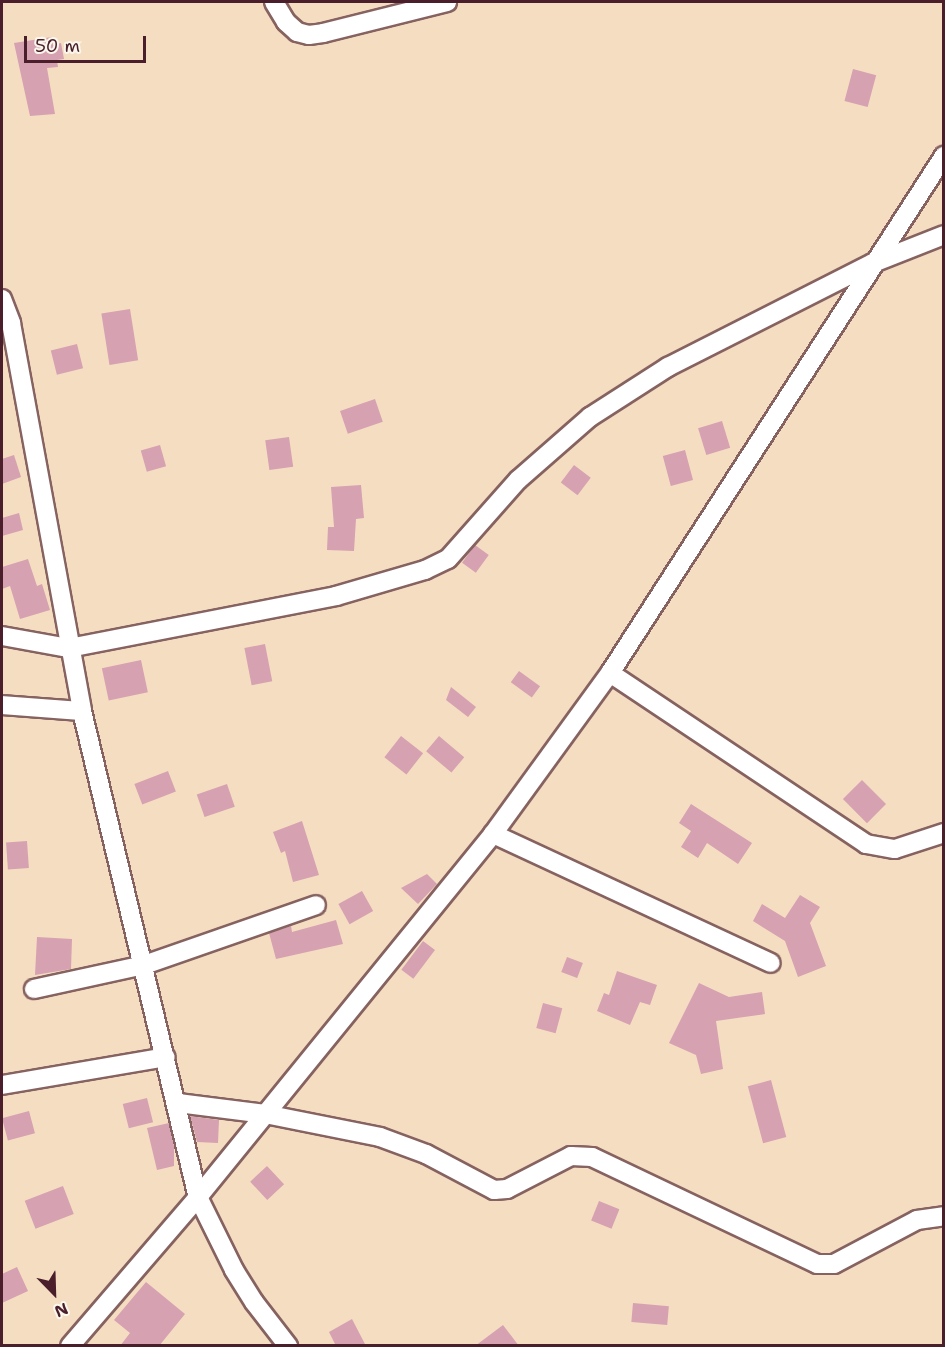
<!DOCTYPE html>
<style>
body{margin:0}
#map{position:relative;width:945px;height:1347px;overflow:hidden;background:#f5ddc2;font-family:"Shantell Sans",sans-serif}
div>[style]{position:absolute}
.building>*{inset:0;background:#d6a1b1;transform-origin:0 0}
.roads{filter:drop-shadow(2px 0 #866260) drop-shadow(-2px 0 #866260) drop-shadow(0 2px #866260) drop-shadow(0 -2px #866260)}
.minor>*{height:18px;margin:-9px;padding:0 9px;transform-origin:9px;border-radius:9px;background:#fff}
span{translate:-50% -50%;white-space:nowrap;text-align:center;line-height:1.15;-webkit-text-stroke:5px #fbf7ec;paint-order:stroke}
.frame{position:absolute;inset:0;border:3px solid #4a1f2b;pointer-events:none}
.north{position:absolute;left:24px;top:1263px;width:60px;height:60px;-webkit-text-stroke:4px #fbf7ec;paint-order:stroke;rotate:157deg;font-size:16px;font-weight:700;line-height:24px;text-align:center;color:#4a1f2b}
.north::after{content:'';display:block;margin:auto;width:21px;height:27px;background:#4a1f2b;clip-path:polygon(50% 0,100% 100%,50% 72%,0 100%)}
.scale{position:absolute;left:24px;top:36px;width:122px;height:27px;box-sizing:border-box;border:3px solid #4a1f2b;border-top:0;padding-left:8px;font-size:18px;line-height:21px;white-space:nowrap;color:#4a1f2b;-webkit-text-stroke:4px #fbf7ec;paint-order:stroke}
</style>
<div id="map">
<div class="building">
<i style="clip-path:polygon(52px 37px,53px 45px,61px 43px,64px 59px,57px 60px,58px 67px,47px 68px,55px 114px,30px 116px,14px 43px)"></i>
<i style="left:853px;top:69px;width:24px;height:33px;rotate:15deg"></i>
<i style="left:130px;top:309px;width:52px;height:29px;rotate:81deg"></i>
<i style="left:77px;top:344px;width:25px;height:27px;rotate:76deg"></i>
<i style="left:375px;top:399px;width:24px;height:37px;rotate:71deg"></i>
<i style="left:722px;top:421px;width:28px;height:25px;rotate:73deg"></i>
<i style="left:289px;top:437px;width:30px;height:24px;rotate:82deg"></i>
<i style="left:160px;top:445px;width:22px;height:20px;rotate:74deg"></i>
<i style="left:685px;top:450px;width:31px;height:23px;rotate:75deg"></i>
<i style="clip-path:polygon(14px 455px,21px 477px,2px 484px,2px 459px)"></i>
<i style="left:574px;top:465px;width:21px;height:22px;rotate:37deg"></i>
<i style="clip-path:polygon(361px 485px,364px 518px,356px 519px,354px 551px,327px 550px,328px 527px,334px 527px,331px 487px)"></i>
<i style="clip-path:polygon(19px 513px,23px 530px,2px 536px,2px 518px)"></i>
<i style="left:475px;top:545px;width:17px;height:22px;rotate:36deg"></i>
<i style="clip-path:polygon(28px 559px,37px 586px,42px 584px,50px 610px,20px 619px,10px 586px,2px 589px,2px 567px)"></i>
<i style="left:265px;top:644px;width:38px;height:21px;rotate:79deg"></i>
<i style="left:141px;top:660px;width:33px;height:40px;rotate:78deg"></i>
<i style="left:519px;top:671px;width:26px;height:14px;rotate:36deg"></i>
<i style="clip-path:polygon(451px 687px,476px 707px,468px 717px,446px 700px)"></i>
<i style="left:401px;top:736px;width:28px;height:27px;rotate:38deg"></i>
<i style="left:439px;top:736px;width:33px;height:20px;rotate:40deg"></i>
<i style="left:168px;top:771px;width:22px;height:36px;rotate:69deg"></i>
<i style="left:862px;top:780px;width:34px;height:27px;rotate:45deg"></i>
<i style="left:227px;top:784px;width:24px;height:32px;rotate:71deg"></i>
<i style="clip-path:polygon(691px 804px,752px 843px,738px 864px,707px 843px,698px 858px,681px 847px,691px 831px,679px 823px)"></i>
<i style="clip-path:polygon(302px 821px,319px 875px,293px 882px,285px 851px,281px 853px,273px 832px)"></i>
<i style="left:27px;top:841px;width:27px;height:21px;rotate:86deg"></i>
<i style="clip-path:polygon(427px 874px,437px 884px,418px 904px,401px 888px)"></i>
<i style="left:362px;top:891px;width:23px;height:27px;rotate:61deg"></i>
<i style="clip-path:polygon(800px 895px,820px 907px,810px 923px,826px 966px,798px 977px,785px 941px,753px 921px,762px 904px,785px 918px)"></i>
<i style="clip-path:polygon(336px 920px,343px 944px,276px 959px,269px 933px,291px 926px,292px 932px)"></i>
<i style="clip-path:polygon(37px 937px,72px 939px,71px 969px,35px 975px)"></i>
<i style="left:423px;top:941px;width:15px;height:36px;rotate:37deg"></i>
<i style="left:567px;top:957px;width:17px;height:16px;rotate:21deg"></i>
<i style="clip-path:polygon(617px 971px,657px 985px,650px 1005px,640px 1002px,630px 1025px,597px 1011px,604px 993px,609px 995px)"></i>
<i style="clip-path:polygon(699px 983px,729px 997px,762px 992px,765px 1014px,716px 1021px,723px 1069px,701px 1074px,696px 1055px,669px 1043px)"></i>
<i style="left:543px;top:1003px;width:20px;height:26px;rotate:15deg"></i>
<i style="left:771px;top:1080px;width:59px;height:24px;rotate:75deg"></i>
<i style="left:147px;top:1098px;width:25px;height:25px;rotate:76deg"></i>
<i style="left:29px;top:1111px;width:23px;height:28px;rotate:75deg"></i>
<i style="clip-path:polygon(190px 1116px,219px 1120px,218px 1143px,197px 1142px)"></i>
<i style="clip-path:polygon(169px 1123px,174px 1146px,174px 1166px,157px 1170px,147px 1128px)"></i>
<i style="left:267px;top:1166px;width:25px;height:23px;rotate:47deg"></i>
<i style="left:63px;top:1186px;width:30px;height:41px;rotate:69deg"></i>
<i style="left:599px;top:1201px;width:22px;height:21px;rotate:22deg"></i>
<i style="clip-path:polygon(17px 1267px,28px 1291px,2px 1303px,2px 1274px)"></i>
<i style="clip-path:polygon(146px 1282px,185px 1314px,159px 1346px,120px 1346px,130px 1333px,114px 1320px)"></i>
<i style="left:633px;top:1303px;width:36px;height:19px;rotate:5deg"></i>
<i style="clip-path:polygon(352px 1319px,366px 1346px,336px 1346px,329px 1332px)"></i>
<i style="clip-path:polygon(503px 1325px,519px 1346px,475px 1346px)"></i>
</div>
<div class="roads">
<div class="minor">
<i style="left:274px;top:2px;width:23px;rotate:59deg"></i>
<i style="left:286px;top:22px;width:15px;rotate:42deg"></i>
<i style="left:297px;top:32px;width:12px;rotate:14deg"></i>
<i style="left:309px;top:35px;width:14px;rotate:-8deg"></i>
<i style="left:323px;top:33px;width:128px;rotate:-14deg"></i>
<i style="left:2px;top:299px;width:26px;rotate:69deg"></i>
<i style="left:11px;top:323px;width:394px;rotate:79.6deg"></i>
<i style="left:82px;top:711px;width:500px;rotate:76.6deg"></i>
<i style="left:198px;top:1197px;width:81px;rotate:63.7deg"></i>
<i style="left:234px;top:1270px;width:38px;rotate:58deg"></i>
<i style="left:254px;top:1302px;width:56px;rotate:52.3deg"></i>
<i style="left:2px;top:636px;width:68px;rotate:10.2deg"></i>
<i style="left:69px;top:648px;width:272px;rotate:-11deg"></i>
<i style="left:336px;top:596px;width:93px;rotate:-16.3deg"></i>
<i style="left:425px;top:570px;width:25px;rotate:-26deg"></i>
<i style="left:448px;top:559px;width:106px;rotate:-48.5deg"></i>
<i style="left:518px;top:480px;width:96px;rotate:-41.2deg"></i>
<i style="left:590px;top:417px;width:93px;rotate:-32.7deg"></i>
<i style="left:668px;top:367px;width:230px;rotate:-26.9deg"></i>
<i style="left:873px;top:263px;width:76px;rotate:-21.5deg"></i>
<i style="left:610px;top:673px;width:308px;rotate:33.7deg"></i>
<i style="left:866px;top:844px;width:29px;rotate:10deg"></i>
<i style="left:895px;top:849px;width:52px;rotate:-18.1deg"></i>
<i style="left:2px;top:705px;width:80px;rotate:4.3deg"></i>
<i style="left:493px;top:834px;width:306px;rotate:24.9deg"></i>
<i style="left:34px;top:989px;width:113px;rotate:-12.3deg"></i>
<i style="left:144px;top:965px;width:182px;rotate:-19.2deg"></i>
<i style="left:2px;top:1085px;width:166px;rotate:-9.7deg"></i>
<i style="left:178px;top:1103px;width:88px;rotate:7.2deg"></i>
<i style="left:265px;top:1114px;width:117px;rotate:11.3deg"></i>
<i style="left:380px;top:1137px;width:49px;rotate:20.3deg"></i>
<i style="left:426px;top:1154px;width:77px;rotate:27.9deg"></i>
<i style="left:494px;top:1190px;width:13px;rotate:-4deg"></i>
<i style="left:507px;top:1189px;width:72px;rotate:-27.3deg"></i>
<i style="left:571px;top:1156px;width:21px;rotate:3deg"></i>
<i style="left:592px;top:1157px;width:249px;rotate:25.4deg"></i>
<i style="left:817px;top:1264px;width:17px"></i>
<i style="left:834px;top:1264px;width:94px;rotate:-27.9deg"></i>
<i style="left:917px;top:1220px;width:27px;rotate:-8deg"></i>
<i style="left:70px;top:1346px;width:196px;rotate:-49.3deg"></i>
<i style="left:198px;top:1197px;width:468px;rotate:-50.9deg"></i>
<i style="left:493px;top:834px;width:199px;rotate:-54deg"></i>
<i style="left:610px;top:673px;width:616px;rotate:-57.14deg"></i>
</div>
</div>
<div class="frame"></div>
<div class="north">N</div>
<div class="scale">50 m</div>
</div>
